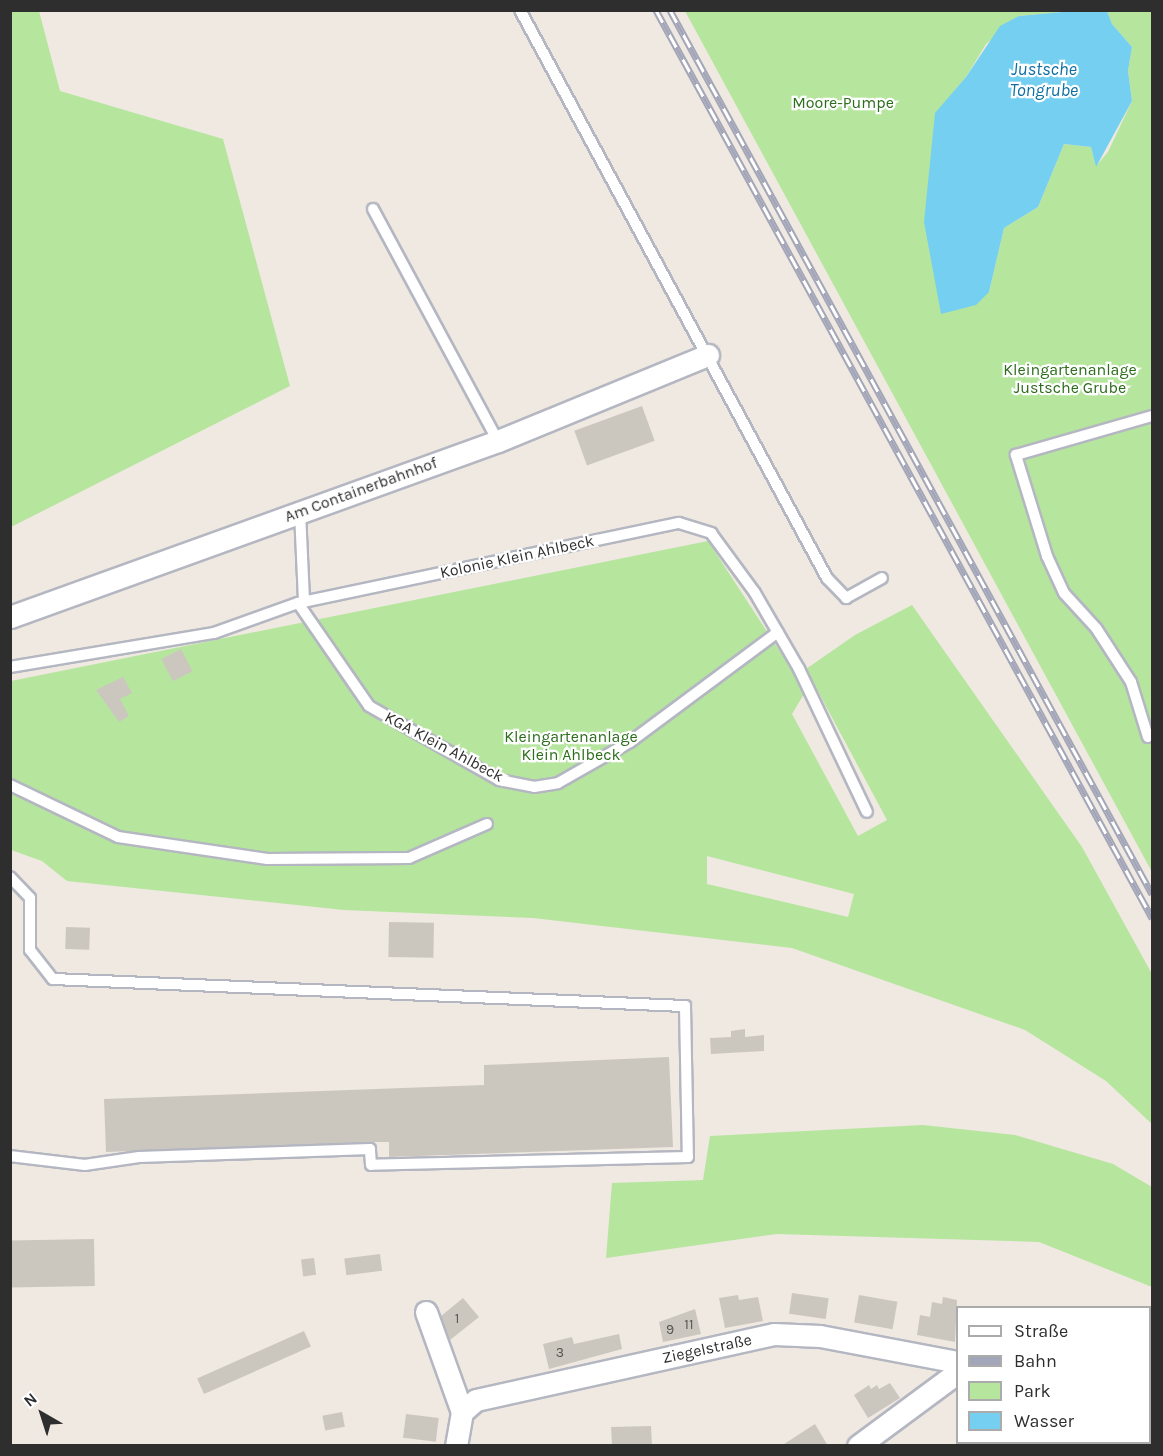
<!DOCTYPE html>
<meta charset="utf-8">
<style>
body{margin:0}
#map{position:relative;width:1163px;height:1456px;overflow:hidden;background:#efe9e1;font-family:Karla,sans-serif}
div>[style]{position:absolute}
.green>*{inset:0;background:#b6e59e}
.water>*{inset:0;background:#75cff0}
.building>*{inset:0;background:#cbc7bf;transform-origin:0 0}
.roads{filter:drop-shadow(2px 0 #b4b7c1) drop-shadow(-2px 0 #b4b7c1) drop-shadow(0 2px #b4b7c1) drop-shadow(0 -2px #b4b7c1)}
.lane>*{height:10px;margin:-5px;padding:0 5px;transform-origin:5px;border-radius:5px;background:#fff}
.street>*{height:21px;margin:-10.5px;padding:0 10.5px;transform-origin:10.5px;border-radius:10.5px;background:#fff}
.rail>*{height:7px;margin-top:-3.5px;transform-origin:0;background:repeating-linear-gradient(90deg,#fff 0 14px,#a3a6b8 0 28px);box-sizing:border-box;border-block:2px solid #a3a6b8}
span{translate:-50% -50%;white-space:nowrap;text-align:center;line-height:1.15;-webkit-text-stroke:4.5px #fff;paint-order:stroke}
.number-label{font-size:14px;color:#555452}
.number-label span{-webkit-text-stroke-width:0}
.park-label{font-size:16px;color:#2c6e1b}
.street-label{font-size:16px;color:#2e2e2e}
.water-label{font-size:18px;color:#0d6fa3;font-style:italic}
.frame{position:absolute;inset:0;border:12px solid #2e2e2e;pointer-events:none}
.legend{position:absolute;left:956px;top:1306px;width:195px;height:138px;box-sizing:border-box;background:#fff;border:2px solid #ababab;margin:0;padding:8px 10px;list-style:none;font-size:18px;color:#2e2e2e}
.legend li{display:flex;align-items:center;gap:12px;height:30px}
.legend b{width:30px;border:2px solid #ababab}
.north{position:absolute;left:12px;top:1384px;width:60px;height:60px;-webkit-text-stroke:4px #fff;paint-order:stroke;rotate:321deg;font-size:16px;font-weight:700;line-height:24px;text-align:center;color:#2e2e2e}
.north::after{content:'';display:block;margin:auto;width:21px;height:27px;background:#2e2e2e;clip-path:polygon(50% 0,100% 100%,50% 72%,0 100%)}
</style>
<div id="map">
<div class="green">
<i style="clip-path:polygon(11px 10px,39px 11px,60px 91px,223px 139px,290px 386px,11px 527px)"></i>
<i style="clip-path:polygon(685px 11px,1072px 11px,1019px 16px,986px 44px,966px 77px,935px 114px,989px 292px,1004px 228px,1038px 207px,1064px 144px,1091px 147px,1096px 166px,1108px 152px,1132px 101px,1128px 71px,1132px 47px,1112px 24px,1107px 11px,1152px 11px,1152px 872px)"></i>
<i style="clip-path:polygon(evenodd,708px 541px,794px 673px,804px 694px,792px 714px,858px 836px,887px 820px,806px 669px,855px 635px,912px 605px,1082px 847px,1152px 974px,1152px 1124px,1106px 1081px,1025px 1030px,792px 948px,533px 918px,344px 910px,67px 881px,42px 861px,11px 850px,11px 681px,708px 541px,707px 856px,854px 894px,848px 917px,707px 884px,707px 856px)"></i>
<i style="clip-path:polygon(923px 1125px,1015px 1135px,1113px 1164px,1152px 1187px,1152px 1287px,1039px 1242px,777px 1234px,606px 1258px,612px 1183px,703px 1180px,710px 1136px)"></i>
</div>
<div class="water">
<i style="clip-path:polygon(1072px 11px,1107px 11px,1112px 24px,1132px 47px,1128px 71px,1132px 101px,1096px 167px,1091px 147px,1064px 144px,1038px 207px,1004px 228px,989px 292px,976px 305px,941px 314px,924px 222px,935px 113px,966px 77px,1000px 26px,1019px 16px)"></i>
</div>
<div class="building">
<i style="left:642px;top:406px;width:37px;height:72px;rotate:70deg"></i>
<i style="left:181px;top:649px;width:25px;height:22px;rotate:63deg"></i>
<i style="clip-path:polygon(123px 677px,132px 693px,120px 699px,129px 716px,119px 722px,96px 690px)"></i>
<i style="left:389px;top:922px;width:45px;height:35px;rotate:1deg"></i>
<i style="left:66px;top:927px;width:24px;height:22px;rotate:2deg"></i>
<i style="clip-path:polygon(745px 1029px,745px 1037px,764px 1035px,764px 1051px,711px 1054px,710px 1038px,731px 1037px,731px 1031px)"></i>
<i style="clip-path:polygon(669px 1057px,673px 1147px,389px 1157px,389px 1142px,370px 1142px,106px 1152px,104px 1099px,484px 1085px,484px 1065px)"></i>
<i style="left:94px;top:1239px;width:47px;height:84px;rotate:89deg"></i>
<i style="left:380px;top:1254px;width:17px;height:36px;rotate:83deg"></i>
<i style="left:314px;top:1258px;width:17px;height:13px;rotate:83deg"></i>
<i style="left:792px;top:1293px;width:37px;height:21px;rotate:8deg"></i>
<i style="clip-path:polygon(738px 1295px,739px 1300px,758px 1297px,763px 1321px,725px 1328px,719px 1298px)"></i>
<i style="left:859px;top:1295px;width:39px;height:28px;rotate:10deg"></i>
<i style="clip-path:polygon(943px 1297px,957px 1300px,955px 1342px,917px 1335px,920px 1315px,930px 1317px,932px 1302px,942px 1304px)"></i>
<i style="clip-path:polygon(463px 1298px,479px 1317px,450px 1340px,441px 1316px)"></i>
<i style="clip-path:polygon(695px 1309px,701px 1334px,663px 1342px,659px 1322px)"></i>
<i style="left:304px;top:1331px;width:17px;height:117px;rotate:66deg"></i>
<i style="clip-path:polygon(619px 1334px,622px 1349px,549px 1369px,543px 1344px,572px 1337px,574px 1344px)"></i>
<i style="clip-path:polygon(890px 1383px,900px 1398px,868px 1418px,854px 1395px,869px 1385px,871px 1389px,877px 1385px,879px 1389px)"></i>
<i style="left:342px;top:1412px;width:15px;height:20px;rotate:79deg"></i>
<i style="left:406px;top:1414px;width:33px;height:24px;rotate:7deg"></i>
<i style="clip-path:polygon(815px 1424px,828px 1446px,781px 1446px)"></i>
<i style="clip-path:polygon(651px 1426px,652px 1446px,612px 1444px,611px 1427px)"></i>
</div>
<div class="roads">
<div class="lane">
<i style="left:520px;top:10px;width:646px;rotate:61.61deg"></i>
<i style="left:827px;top:578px;width:28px;rotate:46deg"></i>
<i style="left:846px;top:598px;width:41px;rotate:-29.1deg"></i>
<i style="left:373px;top:209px;width:264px;rotate:61.7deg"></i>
<i style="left:300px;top:512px;width:89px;rotate:87.4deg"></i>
<i style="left:298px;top:603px;width:125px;rotate:55.4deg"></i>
<i style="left:369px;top:706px;width:150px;rotate:29.6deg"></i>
<i style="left:499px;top:780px;width:36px;rotate:11deg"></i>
<i style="left:534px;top:787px;width:24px;rotate:-9deg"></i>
<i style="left:558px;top:783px;width:83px;rotate:-29.7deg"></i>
<i style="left:630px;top:742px;width:184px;rotate:-36.6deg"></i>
<i style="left:10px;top:667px;width:207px;rotate:-9.5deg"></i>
<i style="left:214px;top:633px;width:89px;rotate:-19.7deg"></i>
<i style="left:298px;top:603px;width:389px;rotate:-11.9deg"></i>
<i style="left:679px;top:523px;width:34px;rotate:17deg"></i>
<i style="left:711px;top:533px;width:74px;rotate:53.7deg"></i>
<i style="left:755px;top:593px;width:88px;rotate:59.9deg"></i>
<i style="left:799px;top:669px;width:158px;rotate:64.6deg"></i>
<i style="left:1148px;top:737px;width:58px;rotate:-107.2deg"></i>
<i style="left:1131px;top:682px;width:64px;rotate:-122.9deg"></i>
<i style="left:1096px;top:628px;width:47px;rotate:-132.4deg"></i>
<i style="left:1064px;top:593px;width:41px;rotate:-114.7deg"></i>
<i style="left:1047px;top:556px;width:106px;rotate:-107.1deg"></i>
<i style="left:1016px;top:455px;width:141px;rotate:-16deg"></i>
<i style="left:10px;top:785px;width:120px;rotate:25.7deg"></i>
<i style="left:118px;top:837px;width:151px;rotate:8.4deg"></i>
<i style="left:267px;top:859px;width:142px;rotate:-0.4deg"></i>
<i style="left:409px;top:858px;width:85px;rotate:-23.6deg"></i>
<i style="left:10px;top:877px;width:29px;rotate:46deg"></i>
<i style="left:30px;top:898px;width:52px;rotate:90deg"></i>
<i style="left:30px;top:950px;width:37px;rotate:52deg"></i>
<i style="left:53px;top:979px;width:633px;rotate:2.45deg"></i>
<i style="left:685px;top:1006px;width:151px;rotate:88.9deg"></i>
<i style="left:688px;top:1157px;width:317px;rotate:178.6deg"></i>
<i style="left:371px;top:1165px;width:16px;rotate:-94deg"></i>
<i style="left:370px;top:1149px;width:231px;rotate:178deg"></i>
<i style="left:139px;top:1157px;width:55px;rotate:171.6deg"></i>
<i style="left:85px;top:1165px;width:76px;rotate:-173.2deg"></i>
</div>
<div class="street">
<i style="left:10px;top:617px;width:519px;rotate:-19.83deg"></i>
<i style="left:498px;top:441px;width:227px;rotate:-22.3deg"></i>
<i style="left:426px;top:1312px;width:106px;rotate:70.2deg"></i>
<i style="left:456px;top:1446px;width:35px;rotate:-80deg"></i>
<i style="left:462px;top:1412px;width:18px;rotate:-41deg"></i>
<i style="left:476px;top:1400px;width:305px;rotate:-12.5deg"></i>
<i style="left:774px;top:1334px;width:46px;rotate:2.5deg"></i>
<i style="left:820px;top:1336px;width:140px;rotate:10.7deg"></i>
<i style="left:858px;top:1446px;width:124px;rotate:-36.5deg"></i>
</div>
</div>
<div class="rail">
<i style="left:656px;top:10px;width:1035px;rotate:61.35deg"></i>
<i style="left:670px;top:10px;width:1007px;rotate:61.4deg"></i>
</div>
<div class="number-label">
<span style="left:457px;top:1319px">1</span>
<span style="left:689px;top:1325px">11</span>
<span style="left:670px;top:1330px">9</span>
<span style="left:560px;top:1353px">3</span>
</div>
<div class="park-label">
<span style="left:843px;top:103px">Moore-Pumpe</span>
<span style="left:1070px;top:379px">Kleingartenanlage<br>Justsche Grube</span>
<span style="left:571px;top:746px">Kleingartenanlage<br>Klein Ahlbeck</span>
</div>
<div class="street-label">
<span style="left:361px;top:490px;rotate:-20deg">Am Containerbahnhof</span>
<span style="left:517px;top:557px;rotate:-12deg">Kolonie Klein Ahlbeck</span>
<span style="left:444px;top:747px;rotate:28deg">KGA Klein Ahlbeck</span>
<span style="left:707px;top:1349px;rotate:-12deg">Ziegelstraße</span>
</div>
<div class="water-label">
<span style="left:1044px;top:80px">Justsche<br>Tongrube</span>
</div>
<div class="frame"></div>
<ul class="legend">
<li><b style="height:8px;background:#fff"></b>Straße</li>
<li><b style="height:8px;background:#a3a6b8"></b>Bahn</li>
<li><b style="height:16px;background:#b6e59e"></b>Park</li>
<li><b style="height:16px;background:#75cff0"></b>Wasser</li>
</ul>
<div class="north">N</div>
</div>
